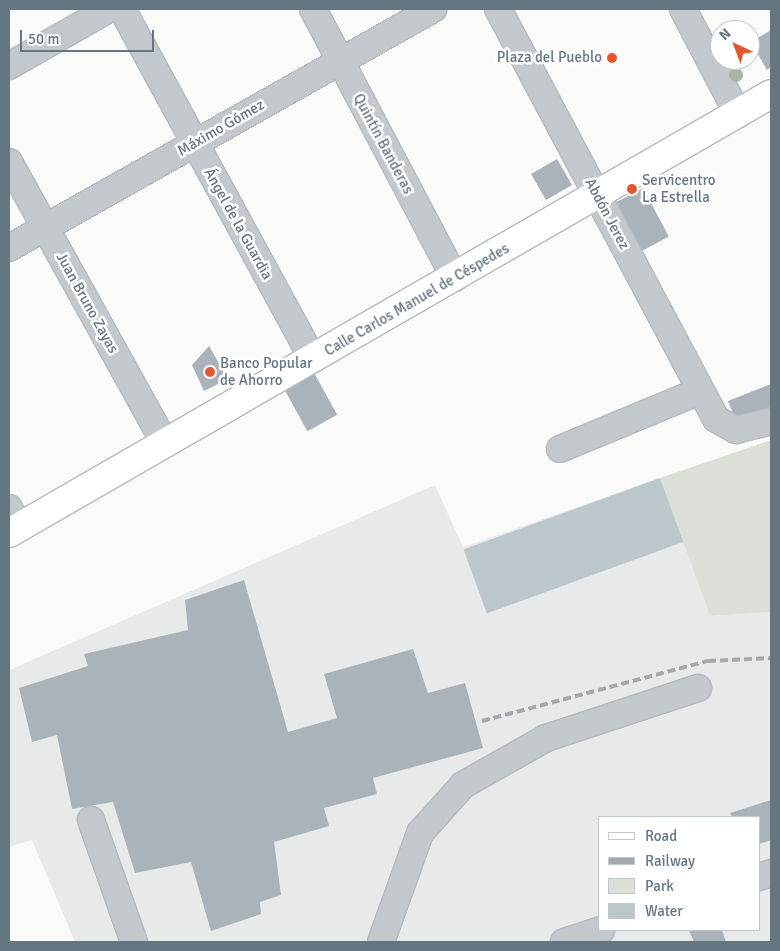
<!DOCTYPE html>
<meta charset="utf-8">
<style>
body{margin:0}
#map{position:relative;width:780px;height:951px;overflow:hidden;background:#fafaf8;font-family:Signika,sans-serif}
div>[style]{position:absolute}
.built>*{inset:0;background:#e8e9e9}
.green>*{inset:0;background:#dadfd7}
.water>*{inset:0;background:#bbc7cb;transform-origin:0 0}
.building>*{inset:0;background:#aab3b9;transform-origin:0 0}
.roads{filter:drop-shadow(1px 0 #b5babe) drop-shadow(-1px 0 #b5babe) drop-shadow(0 1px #b5babe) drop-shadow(0 -1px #b5babe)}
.minor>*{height:26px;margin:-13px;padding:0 13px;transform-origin:13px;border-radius:13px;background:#c3c8cc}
.major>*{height:28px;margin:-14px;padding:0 14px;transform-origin:14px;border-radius:14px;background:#fff}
.rail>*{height:4px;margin-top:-2px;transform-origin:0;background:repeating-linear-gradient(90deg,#a2aab0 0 8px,transparent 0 12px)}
.trees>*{width:14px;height:14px;margin:-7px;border-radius:50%;background:#aab4a7}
.dots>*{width:14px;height:14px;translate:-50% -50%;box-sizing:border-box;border:2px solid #fff;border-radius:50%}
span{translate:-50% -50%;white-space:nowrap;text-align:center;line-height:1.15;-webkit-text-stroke:5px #fff;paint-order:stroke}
.poi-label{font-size:15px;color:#657683}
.right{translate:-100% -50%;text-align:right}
.left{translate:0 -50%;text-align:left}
.street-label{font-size:15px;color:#657683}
.frame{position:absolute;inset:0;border:10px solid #657683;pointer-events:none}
.legend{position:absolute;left:598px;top:816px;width:162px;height:115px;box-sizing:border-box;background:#fff;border:1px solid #c1c8cd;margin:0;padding:6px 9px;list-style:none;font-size:15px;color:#657683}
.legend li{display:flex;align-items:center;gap:10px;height:25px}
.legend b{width:25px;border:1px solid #c1c8cd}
.north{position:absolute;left:710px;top:20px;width:50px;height:50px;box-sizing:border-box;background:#fff;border:1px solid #c1c8cd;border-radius:50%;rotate:317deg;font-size:14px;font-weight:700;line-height:20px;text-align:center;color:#657683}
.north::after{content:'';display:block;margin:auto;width:18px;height:22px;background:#e4572e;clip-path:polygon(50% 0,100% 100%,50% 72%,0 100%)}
.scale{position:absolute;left:20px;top:30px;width:134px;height:22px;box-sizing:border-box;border:2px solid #657683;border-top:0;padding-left:6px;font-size:15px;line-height:18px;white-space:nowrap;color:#657683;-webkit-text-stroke:4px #fff;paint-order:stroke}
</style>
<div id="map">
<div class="built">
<i style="clip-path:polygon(evenodd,660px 478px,710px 616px,771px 612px,771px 942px,75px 942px,32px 840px,9px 847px,9px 670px,435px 485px,463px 547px,660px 478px,599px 817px,759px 817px,759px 930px,599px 930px,599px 817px)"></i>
</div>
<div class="green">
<i style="clip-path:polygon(771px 440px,771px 612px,710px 616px,660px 478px)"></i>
</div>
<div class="water">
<i style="left:660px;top:478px;width:68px;height:209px;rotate:70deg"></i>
</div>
<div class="building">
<i style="clip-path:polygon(771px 30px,771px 67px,767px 70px,751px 42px)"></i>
<i style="left:557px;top:159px;width:30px;height:30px;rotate:60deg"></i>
<i style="left:643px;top:188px;width:55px;height:30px;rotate:62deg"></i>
<i style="clip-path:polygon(209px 346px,228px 379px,204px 391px,192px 365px)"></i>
<i style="left:313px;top:371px;width:50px;height:34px;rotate:61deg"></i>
<i style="clip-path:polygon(771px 384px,771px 407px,736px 421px,728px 401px)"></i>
<i style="clip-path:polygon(244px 580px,288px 732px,337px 718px,324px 674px,413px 649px,428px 693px,465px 683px,483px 748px,373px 778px,377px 794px,324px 808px,329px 826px,274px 842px,281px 895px,260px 902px,261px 914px,211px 931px,191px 862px,135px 873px,113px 802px,72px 809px,57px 735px,32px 742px,19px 688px,88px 666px,84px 654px,188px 630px,185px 600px)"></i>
<i style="clip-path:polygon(771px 800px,771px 840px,759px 844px,759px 817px,732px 817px,730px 813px)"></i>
<i style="clip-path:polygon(689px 930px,722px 930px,726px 942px,694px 942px)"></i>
</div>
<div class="roads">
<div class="minor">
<i style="left:122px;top:9px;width:399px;rotate:61.4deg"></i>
<i style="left:313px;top:9px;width:304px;rotate:62.2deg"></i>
<i style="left:498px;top:9px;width:464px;rotate:62deg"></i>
<i style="left:716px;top:419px;width:23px;rotate:29deg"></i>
<i style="left:736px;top:430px;width:36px;rotate:-14deg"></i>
<i style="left:683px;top:9px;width:119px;rotate:62.4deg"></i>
<i style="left:9px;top:66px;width:115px;rotate:-29.7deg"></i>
<i style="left:9px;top:162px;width:321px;rotate:61deg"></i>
<i style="left:9px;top:248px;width:487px;rotate:-29.4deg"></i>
<i style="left:560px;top:449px;width:152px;rotate:-22.5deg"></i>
<i style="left:9px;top:508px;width:21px;rotate:62deg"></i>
<i style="left:91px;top:820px;width:129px;rotate:70.6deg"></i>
<i style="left:759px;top:877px;width:13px;rotate:-18deg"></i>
<i style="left:381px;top:942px;width:116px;rotate:-70.3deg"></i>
<i style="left:420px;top:833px;width:64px;rotate:-48.1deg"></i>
<i style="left:463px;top:785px;width:95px;rotate:-29.5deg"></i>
<i style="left:546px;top:738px;width:160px;rotate:-18.2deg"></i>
<i style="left:564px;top:942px;width:39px;rotate:-18deg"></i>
</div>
<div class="major">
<i style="left:9px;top:533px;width:879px;rotate:-29.95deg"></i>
</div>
</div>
<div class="rail">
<i style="left:482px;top:721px;width:234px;rotate:-14.9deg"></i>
<i style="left:708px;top:661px;width:63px;rotate:-2.7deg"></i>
</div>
<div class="trees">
<i style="left:736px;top:75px"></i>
</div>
<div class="dots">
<i style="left:612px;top:58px;background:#e4572e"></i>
<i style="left:632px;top:189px;background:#e4572e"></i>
<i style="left:210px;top:372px;background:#e4572e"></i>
</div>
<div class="poi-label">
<span class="right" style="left:602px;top:58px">Plaza del Pueblo</span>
<span class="left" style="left:642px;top:189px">Servicentro<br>La Estrella</span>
<span class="left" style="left:220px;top:372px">Banco Popular<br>de Ahorro</span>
</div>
<div class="street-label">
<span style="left:221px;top:128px;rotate:-30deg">Máximo Gómez</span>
<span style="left:383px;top:144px;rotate:62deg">Quintín Banderas</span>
<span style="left:607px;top:214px;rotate:62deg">Abdón Jerez</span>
<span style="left:238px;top:224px;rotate:61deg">Ángel de la Guardia</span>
<span style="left:417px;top:300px;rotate:-30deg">Calle Carlos Manuel de Céspedes</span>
<span style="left:87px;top:303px;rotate:61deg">Juan Bruno Zayas</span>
</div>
<div class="frame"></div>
<ul class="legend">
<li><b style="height:6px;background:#fff"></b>Road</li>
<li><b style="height:6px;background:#a2aab0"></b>Railway</li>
<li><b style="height:14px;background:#dadfd7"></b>Park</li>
<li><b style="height:14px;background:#bbc7cb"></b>Water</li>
</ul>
<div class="north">N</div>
<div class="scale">50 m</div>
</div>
